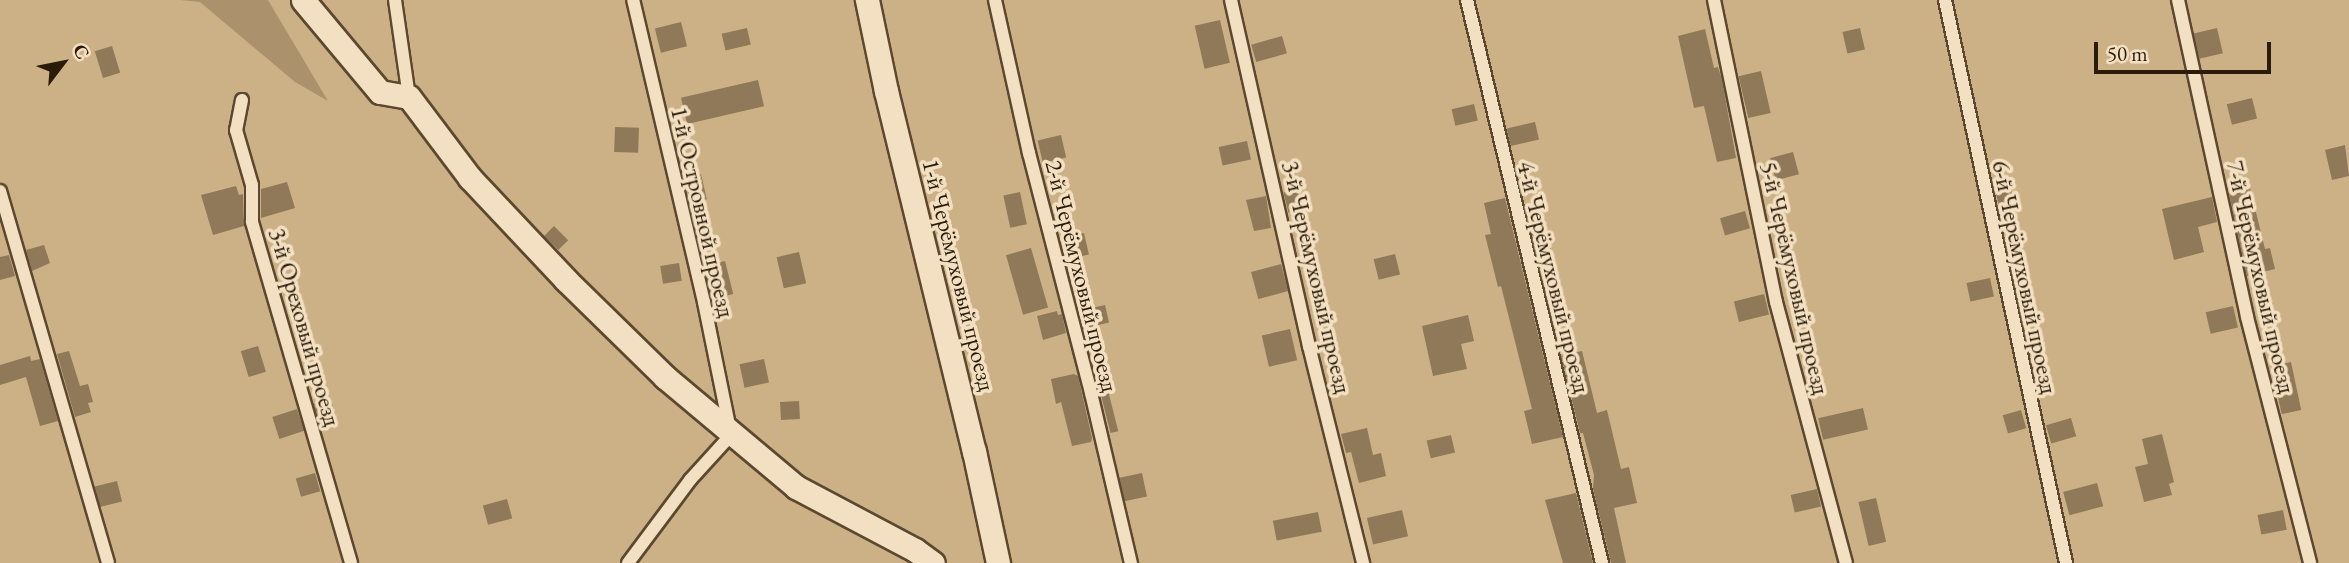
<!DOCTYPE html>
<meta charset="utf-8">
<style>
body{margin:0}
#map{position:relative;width:2349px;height:563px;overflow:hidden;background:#edd0a1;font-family:"EB Garamond",serif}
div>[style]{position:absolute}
.green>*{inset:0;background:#ccb187;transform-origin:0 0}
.water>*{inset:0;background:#ab926d}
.building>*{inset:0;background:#907958;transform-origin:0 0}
.roads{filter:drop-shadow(2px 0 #5c482f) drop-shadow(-2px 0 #5c482f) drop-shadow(0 2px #5c482f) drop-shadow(0 -2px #5c482f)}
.lane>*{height:12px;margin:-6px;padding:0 6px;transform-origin:6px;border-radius:6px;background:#f3e0c2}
.street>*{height:23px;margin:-11.5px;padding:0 11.5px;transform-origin:11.5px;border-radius:11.5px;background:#f3e0c2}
span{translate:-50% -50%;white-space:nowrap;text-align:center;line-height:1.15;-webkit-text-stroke:7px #f3e0c2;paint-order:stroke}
.street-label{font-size:24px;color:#2b1b09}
.north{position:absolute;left:28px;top:28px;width:70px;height:70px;-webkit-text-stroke:5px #f3e0c2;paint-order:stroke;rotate:58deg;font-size:19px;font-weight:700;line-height:28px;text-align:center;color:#2b1b09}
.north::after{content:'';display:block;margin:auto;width:24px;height:32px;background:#2b1b09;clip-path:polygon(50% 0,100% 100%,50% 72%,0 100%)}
.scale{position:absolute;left:2094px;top:42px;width:177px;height:32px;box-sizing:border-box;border:4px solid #2b1b09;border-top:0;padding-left:9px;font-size:21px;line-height:24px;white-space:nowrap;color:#2b1b09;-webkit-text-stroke:5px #f3e0c2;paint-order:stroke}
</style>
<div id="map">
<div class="green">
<i style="left:0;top:0;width:2349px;height:563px"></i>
</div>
<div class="water">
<i style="clip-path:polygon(180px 0,268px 0,328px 101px,295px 82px,200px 2px)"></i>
</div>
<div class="building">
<i style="left:1220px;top:20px;width:44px;height:26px;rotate:77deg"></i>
<i style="left:681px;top:22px;width:25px;height:27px;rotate:76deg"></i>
<i style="left:747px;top:28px;width:17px;height:26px;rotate:77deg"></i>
<i style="left:1860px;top:28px;width:22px;height:18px;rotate:77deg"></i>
<i style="left:2217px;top:28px;width:26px;height:24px;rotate:77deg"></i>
<i style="clip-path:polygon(1705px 29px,1714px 68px,1718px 67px,1722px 80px,1736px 158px,1717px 162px,1704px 106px,1694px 108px,1678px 36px)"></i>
<i style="left:1282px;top:36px;width:18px;height:32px;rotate:74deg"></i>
<i style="left:112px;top:46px;width:28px;height:18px;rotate:73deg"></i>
<i style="left:1761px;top:71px;width:43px;height:23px;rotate:77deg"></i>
<i style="left:758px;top:80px;width:27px;height:79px;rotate:77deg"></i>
<i style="left:2252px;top:98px;width:21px;height:26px;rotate:76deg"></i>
<i style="left:1474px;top:104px;width:17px;height:23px;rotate:77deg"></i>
<i style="left:1535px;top:122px;width:18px;height:29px;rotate:77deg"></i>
<i style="left:615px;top:127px;width:24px;height:25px;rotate:2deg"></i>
<i style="left:1061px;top:135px;width:23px;height:24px;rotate:77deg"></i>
<i style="left:1247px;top:141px;width:19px;height:29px;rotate:78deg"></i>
<i style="clip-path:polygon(2345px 145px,2349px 176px,2332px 180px,2325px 150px)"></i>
<i style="left:1793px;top:152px;width:23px;height:24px;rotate:75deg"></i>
<i style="left:701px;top:174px;width:26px;height:17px;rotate:77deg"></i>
<i style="clip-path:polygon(287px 182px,295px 208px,261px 218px,261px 189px)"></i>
<i style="clip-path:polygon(236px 186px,239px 195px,243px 194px,244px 226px,213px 235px,201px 195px)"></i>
<i style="left:2011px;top:188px;width:21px;height:16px;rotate:76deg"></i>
<i style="clip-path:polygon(2250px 188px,2265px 249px,2270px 248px,2275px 269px,2247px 276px,2229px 193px)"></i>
<i style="left:1297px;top:189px;width:21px;height:14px;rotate:76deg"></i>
<i style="left:1020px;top:192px;width:33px;height:17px;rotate:78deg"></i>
<i style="clip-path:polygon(1266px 196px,1271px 228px,1254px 231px,1246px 200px)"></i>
<i style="clip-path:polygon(2212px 197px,2217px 222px,2198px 227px,2204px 252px,2174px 260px,2162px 209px)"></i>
<i style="clip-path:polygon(1505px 198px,1563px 437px,1532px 444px,1524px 411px,1532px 409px,1501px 286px,1498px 287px,1485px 235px,1491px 234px,1484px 203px)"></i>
<i style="left:1745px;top:211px;width:18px;height:26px;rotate:74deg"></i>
<i style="left:1544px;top:219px;width:59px;height:15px;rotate:77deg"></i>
<i style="left:554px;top:226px;width:20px;height:14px;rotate:45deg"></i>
<i style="left:1084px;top:233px;width:22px;height:17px;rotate:77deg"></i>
<i style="clip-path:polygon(44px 245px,50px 263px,32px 271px,26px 250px)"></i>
<i style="left:1031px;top:248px;width:62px;height:26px;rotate:74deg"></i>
<i style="left:799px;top:252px;width:32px;height:23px;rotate:77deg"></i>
<i style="left:1395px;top:254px;width:21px;height:22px;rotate:76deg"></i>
<i style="clip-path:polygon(9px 255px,15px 276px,0 280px,0 257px)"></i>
<i style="left:725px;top:261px;width:34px;height:22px;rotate:76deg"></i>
<i style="left:679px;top:263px;width:18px;height:19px;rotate:81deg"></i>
<i style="left:1281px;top:264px;width:28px;height:31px;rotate:75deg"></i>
<i style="left:1990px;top:278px;width:19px;height:24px;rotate:78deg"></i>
<i style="left:1764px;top:294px;width:21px;height:31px;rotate:76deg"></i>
<i style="left:1105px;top:305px;width:18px;height:26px;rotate:77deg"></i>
<i style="left:2233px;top:306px;width:22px;height:28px;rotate:77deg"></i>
<i style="clip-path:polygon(1057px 311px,1058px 315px,1062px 314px,1066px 333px,1043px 340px,1037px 316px)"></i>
<i style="clip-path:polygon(1468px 315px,1474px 341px,1461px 344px,1467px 369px,1433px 376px,1422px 326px)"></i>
<i style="left:1290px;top:329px;width:32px;height:29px;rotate:77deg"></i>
<i style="left:258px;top:346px;width:27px;height:18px;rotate:73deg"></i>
<i style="clip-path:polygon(69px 351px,80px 386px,88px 384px,93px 402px,88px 403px,91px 412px,75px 417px,57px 354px)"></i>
<i style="clip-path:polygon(1582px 351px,1597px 413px,1607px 410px,1621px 469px,1629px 467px,1637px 503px,1614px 508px,1626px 563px,1611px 563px,1593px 489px,1594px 475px,1583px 433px,1580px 433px,1561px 356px)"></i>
<i style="clip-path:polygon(30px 356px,31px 361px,40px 359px,58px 421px,40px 426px,26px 377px,0 385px,0 365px)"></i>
<i style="left:764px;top:359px;width:24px;height:25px;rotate:78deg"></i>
<i style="left:2291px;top:362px;width:49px;height:20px;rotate:78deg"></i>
<i style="left:1103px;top:370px;width:63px;height:8px;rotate:76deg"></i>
<i style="clip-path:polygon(1074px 374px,1078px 376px,1092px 438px,1091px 442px,1072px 446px,1061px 402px,1056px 404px,1051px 379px)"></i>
<i style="left:331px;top:399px;width:23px;height:18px;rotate:75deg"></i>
<i style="left:799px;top:401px;width:18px;height:19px;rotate:87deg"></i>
<i style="left:1863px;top:408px;width:22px;height:46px;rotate:77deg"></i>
<i style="left:297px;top:409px;width:23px;height:26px;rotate:72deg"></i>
<i style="left:2021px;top:410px;width:19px;height:19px;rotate:74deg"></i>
<i style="left:2071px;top:418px;width:19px;height:26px;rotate:74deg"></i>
<i style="clip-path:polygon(1367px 428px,1373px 455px,1381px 453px,1386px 476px,1359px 483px,1351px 452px,1346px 453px,1341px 434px)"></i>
<i style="clip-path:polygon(2162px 434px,2174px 482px,2169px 484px,2172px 495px,2144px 502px,2135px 467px,2148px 464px,2142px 439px)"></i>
<i style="left:1451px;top:435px;width:18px;height:25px;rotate:77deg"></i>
<i style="left:315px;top:473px;width:19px;height:20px;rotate:74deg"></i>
<i style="left:1142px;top:473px;width:24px;height:23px;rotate:78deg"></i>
<i style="left:117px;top:481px;width:21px;height:23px;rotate:76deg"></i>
<i style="left:2097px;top:483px;width:24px;height:35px;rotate:75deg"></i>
<i style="left:1817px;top:489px;width:18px;height:27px;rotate:77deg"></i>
<i style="clip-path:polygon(1576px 493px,1593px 563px,1563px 563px,1545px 500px)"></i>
<i style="left:1876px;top:498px;width:45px;height:18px;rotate:77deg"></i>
<i style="left:507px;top:499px;width:20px;height:25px;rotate:75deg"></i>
<i style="left:1402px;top:510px;width:27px;height:36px;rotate:77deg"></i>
<i style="left:2283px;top:510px;width:20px;height:26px;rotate:79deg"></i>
<i style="left:1318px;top:512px;width:20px;height:46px;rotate:79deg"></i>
</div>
<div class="roads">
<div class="lane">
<i style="left:395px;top:0;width:98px;rotate:81.8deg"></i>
<i style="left:995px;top:0;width:157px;rotate:77.5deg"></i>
<i style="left:1029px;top:153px;width:248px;rotate:75.5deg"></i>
<i style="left:1091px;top:393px;width:175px;rotate:76.8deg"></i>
<i style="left:1231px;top:0;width:355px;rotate:77.3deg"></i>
<i style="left:1309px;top:346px;width:224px;rotate:76deg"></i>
<i style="left:1467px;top:0;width:579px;rotate:76.52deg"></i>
<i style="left:1714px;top:0;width:308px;rotate:78.4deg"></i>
<i style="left:1776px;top:302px;width:270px;rotate:75deg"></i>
<i style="left:1945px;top:0;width:576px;rotate:77.87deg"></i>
<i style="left:2178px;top:0;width:324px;rotate:77.7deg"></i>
<i style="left:2247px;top:317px;width:254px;rotate:75.6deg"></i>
<i style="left:242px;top:100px;width:31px;rotate:101deg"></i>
<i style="left:236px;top:130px;width:57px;rotate:73.8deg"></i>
<i style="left:252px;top:185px;width:37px;rotate:90deg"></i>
<i style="left:252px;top:222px;width:355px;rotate:73.8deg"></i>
<i style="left:0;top:191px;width:387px;rotate:73.8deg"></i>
<i style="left:628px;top:563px;width:104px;rotate:-53.2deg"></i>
<i style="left:690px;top:480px;width:61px;rotate:-47.7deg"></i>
<i style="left:731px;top:435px;width:136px;rotate:-101.5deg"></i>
<i style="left:704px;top:302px;width:310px;rotate:-103.2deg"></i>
</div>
<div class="street">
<i style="left:303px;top:0;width:120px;rotate:50.1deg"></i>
<i style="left:380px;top:92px;width:29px;rotate:10deg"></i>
<i style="left:409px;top:97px;width:101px;rotate:53deg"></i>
<i style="left:470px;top:178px;width:140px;rotate:46.7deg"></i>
<i style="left:566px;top:280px;width:139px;rotate:44.4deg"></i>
<i style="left:665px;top:377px;width:171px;rotate:40deg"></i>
<i style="left:796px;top:487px;width:135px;rotate:27.9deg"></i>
<i style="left:915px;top:550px;width:22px;rotate:36deg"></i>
<i style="left:867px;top:0;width:93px;rotate:78.2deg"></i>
<i style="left:886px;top:91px;width:371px;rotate:76.3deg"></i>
<i style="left:974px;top:451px;width:115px;rotate:77.9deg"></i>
</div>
</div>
<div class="street-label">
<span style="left:703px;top:212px;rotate:77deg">1-й Островной проезд</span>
<span style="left:959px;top:275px;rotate:76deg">1-й Черёмуховый проезд</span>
<span style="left:1082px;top:276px;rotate:76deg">2-й Черёмуховый проезд</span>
<span style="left:1317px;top:277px;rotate:77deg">3-й Черёмуховый проезд</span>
<span style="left:1554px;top:277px;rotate:76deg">4-й Черёмуховый проезд</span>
<span style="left:2025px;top:277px;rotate:78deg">6-й Черёмуховый проезд</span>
<span style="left:2261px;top:277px;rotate:77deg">7-й Черёмуховый проезд</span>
<span style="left:1795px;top:278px;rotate:77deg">5-й Черёмуховый проезд</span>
<span style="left:305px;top:327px;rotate:74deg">3-й Ореховый проезд</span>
</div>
<div class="north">С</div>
<div class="scale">50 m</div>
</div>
